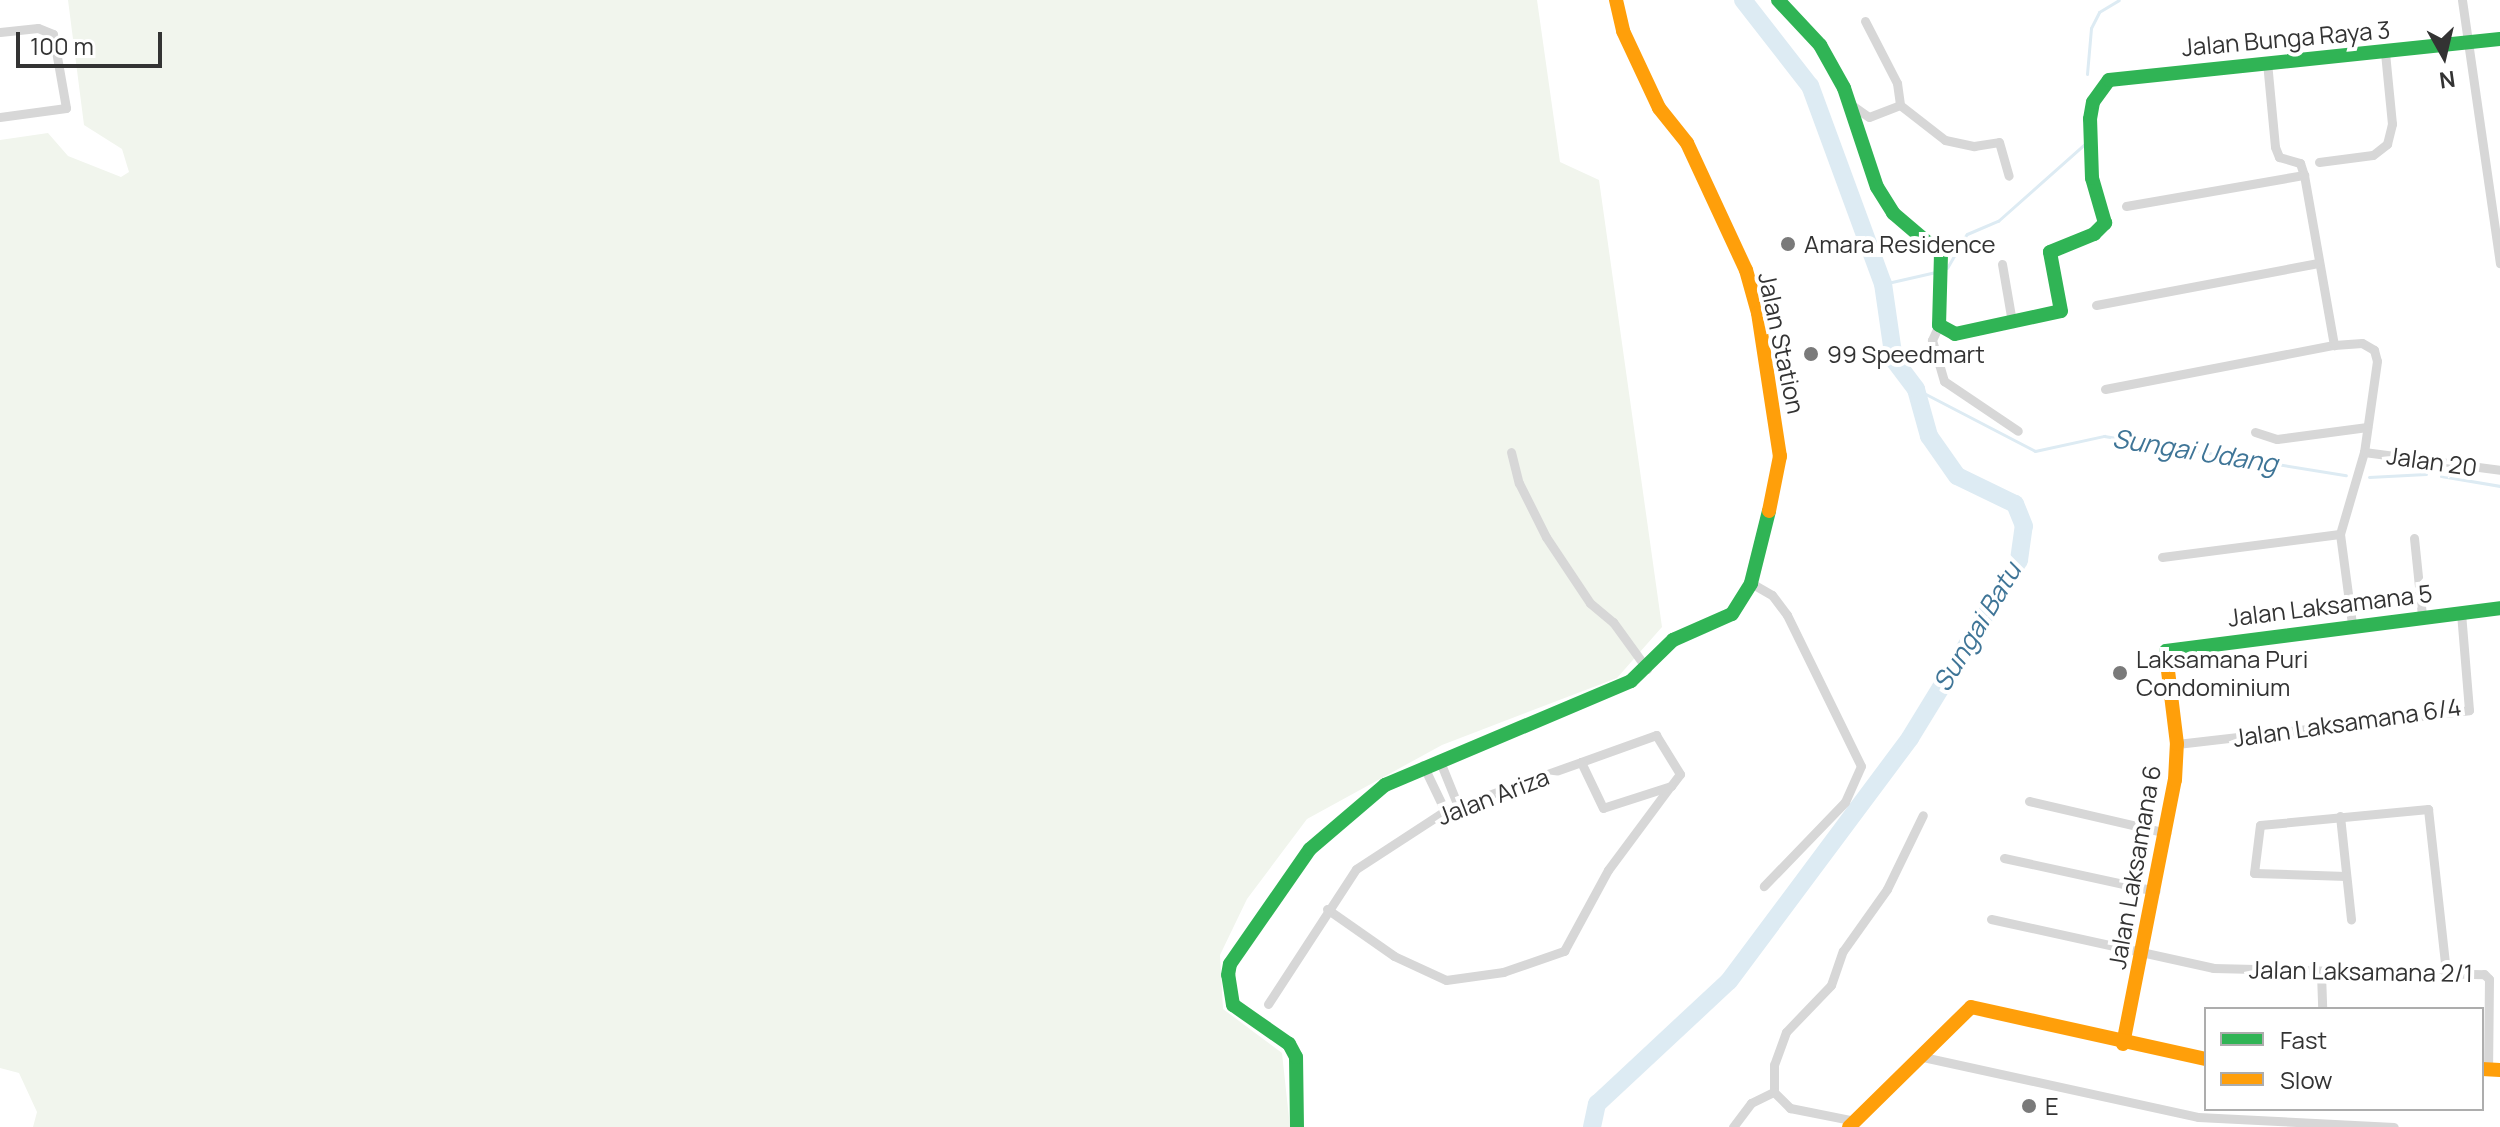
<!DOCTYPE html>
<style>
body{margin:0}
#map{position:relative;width:2500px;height:1127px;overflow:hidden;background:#fff;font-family:Manrope,sans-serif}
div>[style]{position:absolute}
.green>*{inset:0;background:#f1f5ed}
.stream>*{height:3px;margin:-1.5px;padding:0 1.5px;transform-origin:1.5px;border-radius:1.5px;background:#ddebf3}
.river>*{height:18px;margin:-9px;padding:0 9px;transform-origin:9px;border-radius:9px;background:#ddebf3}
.street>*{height:9px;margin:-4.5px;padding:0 4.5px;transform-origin:4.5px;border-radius:4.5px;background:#d7d7d7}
.fast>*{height:14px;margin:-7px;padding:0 7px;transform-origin:7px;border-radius:7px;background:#30b455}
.slow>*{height:14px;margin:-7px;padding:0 7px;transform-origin:7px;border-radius:7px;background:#ff9f0a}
.dots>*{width:22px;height:22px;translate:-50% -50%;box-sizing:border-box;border:4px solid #fff;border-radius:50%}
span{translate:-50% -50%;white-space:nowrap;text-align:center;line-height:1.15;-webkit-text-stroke:8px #fff;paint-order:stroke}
.street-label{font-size:24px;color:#333}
.poi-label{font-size:24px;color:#333}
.left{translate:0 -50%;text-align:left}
.water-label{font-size:26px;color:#3f7597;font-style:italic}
.legend{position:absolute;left:2204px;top:1007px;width:280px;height:104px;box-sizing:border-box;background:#fff;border:2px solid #adadad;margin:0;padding:10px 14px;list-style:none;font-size:24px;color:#333}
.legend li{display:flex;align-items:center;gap:16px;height:40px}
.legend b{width:40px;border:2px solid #adadad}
.north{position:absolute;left:2404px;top:16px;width:80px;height:80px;-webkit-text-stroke:6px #fff;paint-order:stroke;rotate:172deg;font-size:22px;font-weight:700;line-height:32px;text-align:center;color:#333}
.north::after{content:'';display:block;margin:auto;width:28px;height:36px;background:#333;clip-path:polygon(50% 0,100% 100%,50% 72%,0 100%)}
.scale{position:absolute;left:16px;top:32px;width:146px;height:36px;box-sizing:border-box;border:4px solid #333;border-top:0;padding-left:10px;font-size:24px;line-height:28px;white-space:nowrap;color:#333;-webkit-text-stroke:6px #fff;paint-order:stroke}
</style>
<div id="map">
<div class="green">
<i style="clip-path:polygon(68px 0,1537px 0,1560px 162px,1599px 180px,1662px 627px,1617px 678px,1442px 745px,1307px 819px,1247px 899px,1220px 955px,1223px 1009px,1282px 1053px,1290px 1127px,33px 1127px,37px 1112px,19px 1073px,0 1068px,0 140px,48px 133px,68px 156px,121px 177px,129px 172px,122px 149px,84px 125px)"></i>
</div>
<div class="stream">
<i style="left:2087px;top:74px;width:46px;rotate:-85deg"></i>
<i style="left:2091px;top:28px;width:18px;rotate:-63deg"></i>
<i style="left:2099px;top:12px;width:23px;rotate:-31deg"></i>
<i style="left:1947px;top:268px;width:39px;rotate:-60deg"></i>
<i style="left:1967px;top:234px;width:34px;rotate:-23deg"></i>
<i style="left:1998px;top:221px;width:118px;rotate:-41.6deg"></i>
<i style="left:1883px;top:284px;width:54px;rotate:-12.8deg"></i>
<i style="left:1916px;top:389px;width:134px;rotate:27.5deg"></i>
<i style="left:2035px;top:451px;width:71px;rotate:-12.3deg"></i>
<i style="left:2104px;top:436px;width:245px;rotate:9.2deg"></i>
<i style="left:2441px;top:476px;width:60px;rotate:9.6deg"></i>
<i style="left:2369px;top:477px;width:57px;rotate:-3deg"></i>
</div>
<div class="river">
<i style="left:1592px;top:1127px;width:24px;rotate:-78deg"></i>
<i style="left:1597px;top:1104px;width:180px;rotate:-43deg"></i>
<i style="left:1729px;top:981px;width:303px;rotate:-53.3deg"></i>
<i style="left:1910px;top:738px;width:209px;rotate:-58.5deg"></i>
<i style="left:2019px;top:560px;width:34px;rotate:-82deg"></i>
<i style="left:2024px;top:526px;width:24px;rotate:-112deg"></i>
<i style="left:2015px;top:504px;width:64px;rotate:-154.2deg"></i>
<i style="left:1957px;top:476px;width:49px;rotate:-125deg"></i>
<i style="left:1929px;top:436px;width:49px;rotate:-105.5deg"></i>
<i style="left:1916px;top:389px;width:36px;rotate:-127deg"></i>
<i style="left:1894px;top:360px;width:77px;rotate:-98.2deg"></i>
<i style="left:1883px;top:284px;width:211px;rotate:-110.2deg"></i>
<i style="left:1810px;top:86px;width:109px;rotate:-127.9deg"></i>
</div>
<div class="street">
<i style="left:2462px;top:0;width:266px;rotate:81.8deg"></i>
<i style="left:1865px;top:21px;width:70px;rotate:62.7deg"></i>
<i style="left:1897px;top:83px;width:22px;rotate:82deg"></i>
<i style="left:0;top:32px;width:38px;rotate:-6deg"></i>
<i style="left:38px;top:28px;width:16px;rotate:22deg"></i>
<i style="left:53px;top:34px;width:75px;rotate:80deg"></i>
<i style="left:66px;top:108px;width:67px;rotate:172.2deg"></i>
<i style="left:2267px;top:62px;width:85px;rotate:84.6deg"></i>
<i style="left:2275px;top:147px;width:11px;rotate:68deg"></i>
<i style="left:2279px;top:157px;width:22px;rotate:16deg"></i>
<i style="left:2300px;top:163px;width:13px;rotate:72deg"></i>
<i style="left:1853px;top:106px;width:19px;rotate:35deg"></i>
<i style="left:1869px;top:117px;width:33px;rotate:-21deg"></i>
<i style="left:1900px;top:105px;width:57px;rotate:37.9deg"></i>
<i style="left:1945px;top:140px;width:30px;rotate:12deg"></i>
<i style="left:1974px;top:146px;width:25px;rotate:-9deg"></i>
<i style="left:1999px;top:142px;width:35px;rotate:74deg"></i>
<i style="left:2319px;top:162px;width:54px;rotate:-7.4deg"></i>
<i style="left:2373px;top:155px;width:18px;rotate:-38deg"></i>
<i style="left:2387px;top:144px;width:21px;rotate:-76deg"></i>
<i style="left:2392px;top:124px;width:72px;rotate:-95.6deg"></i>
<i style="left:2126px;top:206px;width:181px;rotate:-9.9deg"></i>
<i style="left:2304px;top:175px;width:173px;rotate:80deg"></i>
<i style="left:2002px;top:264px;width:59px;rotate:80.2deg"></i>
<i style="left:2096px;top:305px;width:226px;rotate:-10.7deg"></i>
<i style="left:1939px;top:325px;width:17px;rotate:115deg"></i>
<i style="left:1932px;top:340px;width:43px;rotate:73.7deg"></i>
<i style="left:1944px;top:381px;width:89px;rotate:34deg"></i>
<i style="left:2105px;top:389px;width:233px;rotate:-10.9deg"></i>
<i style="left:2334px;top:345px;width:28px;rotate:-4deg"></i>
<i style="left:2362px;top:343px;width:14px;rotate:30deg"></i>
<i style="left:2374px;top:350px;width:11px;rotate:75deg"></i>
<i style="left:2377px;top:361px;width:92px;rotate:98.1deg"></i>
<i style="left:2364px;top:452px;width:85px;rotate:106.3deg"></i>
<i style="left:2340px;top:534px;width:91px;rotate:82.4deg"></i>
<i style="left:2255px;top:432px;width:23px;rotate:18deg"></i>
<i style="left:2277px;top:439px;width:91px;rotate:-7.6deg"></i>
<i style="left:1511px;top:452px;width:32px;rotate:76deg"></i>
<i style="left:1519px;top:483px;width:60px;rotate:63.4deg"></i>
<i style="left:1546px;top:537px;width:79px;rotate:56.3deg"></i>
<i style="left:1590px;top:603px;width:30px;rotate:40deg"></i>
<i style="left:1613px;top:622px;width:58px;rotate:54.1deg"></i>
<i style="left:2364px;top:452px;width:137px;rotate:7.5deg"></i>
<i style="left:2414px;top:538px;width:78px;rotate:84.1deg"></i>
<i style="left:2162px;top:557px;width:179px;rotate:-7.4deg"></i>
<i style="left:1751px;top:583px;width:24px;rotate:30deg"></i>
<i style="left:1772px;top:595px;width:25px;rotate:53deg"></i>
<i style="left:1787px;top:615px;width:168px;rotate:63.9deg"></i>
<i style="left:1861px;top:766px;width:39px;rotate:114deg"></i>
<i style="left:1845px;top:802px;width:117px;rotate:134deg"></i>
<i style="left:2177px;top:744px;width:294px;rotate:-6.6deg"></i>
<i style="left:2469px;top:710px;width:98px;rotate:-94.7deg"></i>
<i style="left:1439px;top:759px;width:51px;rotate:68deg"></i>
<i style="left:1423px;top:765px;width:51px;rotate:64.4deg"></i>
<i style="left:2029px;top:801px;width:141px;rotate:13.1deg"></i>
<i style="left:2340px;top:816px;width:104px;rotate:83.9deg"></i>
<i style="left:2004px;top:858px;width:155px;rotate:12.3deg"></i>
<i style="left:2346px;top:876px;width:92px;rotate:-178.1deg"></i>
<i style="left:2254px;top:873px;width:48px;rotate:-82.9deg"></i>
<i style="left:2260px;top:825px;width:169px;rotate:-5.4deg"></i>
<i style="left:2428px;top:809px;width:163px;rotate:83.7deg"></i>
<i style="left:1327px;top:909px;width:82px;rotate:35deg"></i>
<i style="left:1394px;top:956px;width:57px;rotate:24.8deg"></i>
<i style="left:1446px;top:980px;width:58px;rotate:-8deg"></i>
<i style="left:1503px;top:972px;width:65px;rotate:-19deg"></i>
<i style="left:1564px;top:951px;width:92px;rotate:-61.5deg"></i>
<i style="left:1608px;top:870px;width:102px;rotate:-53.4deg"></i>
<i style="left:1991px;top:919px;width:227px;rotate:12.4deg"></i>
<i style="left:2213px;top:968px;width:271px;rotate:1.3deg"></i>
<i style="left:2484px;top:974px;width:7px;rotate:45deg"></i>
<i style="left:2489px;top:979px;width:91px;rotate:90.6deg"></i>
<i style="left:2321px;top:973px;width:36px;rotate:88deg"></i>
<i style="left:1268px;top:1004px;width:161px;rotate:-56.9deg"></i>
<i style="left:1356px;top:869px;width:106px;rotate:-33.1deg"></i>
<i style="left:1445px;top:811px;width:29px;rotate:-20deg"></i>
<i style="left:1472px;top:801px;width:116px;rotate:-19.7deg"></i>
<i style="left:1581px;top:762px;width:80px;rotate:-19.8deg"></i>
<i style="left:1656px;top:735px;width:46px;rotate:58.4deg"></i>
<i style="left:1680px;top:774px;width:15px;rotate:127deg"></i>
<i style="left:1671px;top:786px;width:71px;rotate:162.1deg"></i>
<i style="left:1603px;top:808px;width:51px;rotate:-115.6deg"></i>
<i style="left:1923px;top:1057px;width:281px;rotate:12.3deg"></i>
<i style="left:2198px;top:1117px;width:196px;rotate:2.9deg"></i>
<i style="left:1774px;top:1092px;width:27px;rotate:-90deg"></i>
<i style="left:1774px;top:1065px;width:35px;rotate:-70deg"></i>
<i style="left:1786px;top:1032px;width:65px;rotate:-46.2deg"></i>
<i style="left:1831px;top:985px;width:36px;rotate:-71deg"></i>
<i style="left:1843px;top:951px;width:76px;rotate:-54.6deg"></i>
<i style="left:1887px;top:889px;width:82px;rotate:-64.1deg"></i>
<i style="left:1733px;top:1127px;width:30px;rotate:-53deg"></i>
<i style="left:1751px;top:1103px;width:25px;rotate:-26deg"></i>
<i style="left:1774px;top:1092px;width:23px;rotate:45deg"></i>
<i style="left:1790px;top:1108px;width:66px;rotate:11.3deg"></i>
</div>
<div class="fast">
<i style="left:1778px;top:0;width:62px;rotate:47deg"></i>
<i style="left:1820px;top:45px;width:49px;rotate:60.8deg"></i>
<i style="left:1844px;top:88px;width:104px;rotate:71.6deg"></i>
<i style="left:1877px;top:187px;width:31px;rotate:58deg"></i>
<i style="left:1893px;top:213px;width:63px;rotate:40.5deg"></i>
<i style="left:1941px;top:254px;width:71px;rotate:91.6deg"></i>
<i style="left:1939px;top:325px;width:18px;rotate:29deg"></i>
<i style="left:1955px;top:334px;width:108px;rotate:-12.2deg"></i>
<i style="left:2061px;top:311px;width:60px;rotate:-100.6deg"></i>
<i style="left:2050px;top:252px;width:48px;rotate:-22.2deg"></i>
<i style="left:2094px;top:234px;width:16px;rotate:-45deg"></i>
<i style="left:2105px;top:223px;width:47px;rotate:-106.1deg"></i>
<i style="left:2092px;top:178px;width:59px;rotate:-91.9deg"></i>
<i style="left:2090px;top:119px;width:17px;rotate:-80deg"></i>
<i style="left:2093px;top:102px;width:27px;rotate:-54deg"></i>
<i style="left:2109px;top:80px;width:393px;rotate:-6deg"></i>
<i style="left:2167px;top:662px;width:11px;rotate:-95deg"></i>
<i style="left:2166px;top:651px;width:337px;rotate:-7.3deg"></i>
<i style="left:1297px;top:1127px;width:70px;rotate:-90.8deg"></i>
<i style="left:1296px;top:1057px;width:15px;rotate:-118deg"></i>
<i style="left:1289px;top:1044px;width:68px;rotate:-145.1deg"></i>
<i style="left:1233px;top:1005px;width:30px;rotate:-99deg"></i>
<i style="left:1228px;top:975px;width:11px;rotate:-80deg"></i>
<i style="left:1230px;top:964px;width:140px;rotate:-55.2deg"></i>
<i style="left:1310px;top:849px;width:99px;rotate:-40.5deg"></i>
<i style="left:1385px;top:785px;width:267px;rotate:-22.9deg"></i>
<i style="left:1631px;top:681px;width:59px;rotate:-44.3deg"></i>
<i style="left:1673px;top:640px;width:64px;rotate:-23.8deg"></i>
<i style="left:1732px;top:614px;width:36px;rotate:-58deg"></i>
<i style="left:1751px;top:583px;width:74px;rotate:-76deg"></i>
</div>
<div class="slow">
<i style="left:1616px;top:0;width:32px;rotate:77deg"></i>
<i style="left:1623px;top:31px;width:85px;rotate:64.9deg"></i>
<i style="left:1659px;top:108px;width:45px;rotate:51.3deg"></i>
<i style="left:1687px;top:143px;width:140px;rotate:65.1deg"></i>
<i style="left:1746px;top:270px;width:45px;rotate:74.4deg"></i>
<i style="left:1758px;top:313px;width:145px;rotate:81.3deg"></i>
<i style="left:1780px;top:456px;width:56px;rotate:101.3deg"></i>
<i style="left:2123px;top:1044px;width:269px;rotate:-78.9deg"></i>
<i style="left:2175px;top:780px;width:36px;rotate:-87deg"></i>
<i style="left:2177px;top:744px;width:83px;rotate:-97deg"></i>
<i style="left:2482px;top:1069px;width:18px;rotate:3deg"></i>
<i style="left:1849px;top:1127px;width:171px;rotate:-44.5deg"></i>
<i style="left:1971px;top:1007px;width:241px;rotate:12.5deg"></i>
</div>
<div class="dots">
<i style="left:1788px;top:244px;background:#7a7a7a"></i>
<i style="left:1811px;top:354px;background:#7a7a7a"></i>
<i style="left:2120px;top:673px;background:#7a7a7a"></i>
<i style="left:2029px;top:1106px;background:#7a7a7a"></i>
</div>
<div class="street-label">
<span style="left:2286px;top:38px;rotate:-5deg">Jalan Bunga Raya 3</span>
<span style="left:1782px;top:343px;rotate:78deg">Jalan Station</span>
<span style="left:2432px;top:461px;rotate:8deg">Jalan 20</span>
<span style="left:2330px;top:605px;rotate:-7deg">Jalan Laksamana 5</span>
<span style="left:2347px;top:722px;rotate:-8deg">Jalan Laksamana 6/4</span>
<span style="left:1493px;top:796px;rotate:-21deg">Jalan Ariza</span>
<span style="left:2134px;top:867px;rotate:-80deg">Jalan Laksamana 6</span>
<span style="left:2361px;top:971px;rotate:1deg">Jalan Laksamana 2/1</span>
</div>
<div class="poi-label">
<span class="left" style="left:1804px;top:244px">Amara Residence</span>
<span class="left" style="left:1827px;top:354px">99 Speedmart</span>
<span class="left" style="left:2136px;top:673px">Laksamana Puri<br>Condominium</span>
<span class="left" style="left:2045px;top:1106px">E</span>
</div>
<div class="water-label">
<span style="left:2195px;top:451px;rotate:9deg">Sungai Udang</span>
<span style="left:1977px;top:627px;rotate:-59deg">Sungai Batu</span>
</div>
<ul class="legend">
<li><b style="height:10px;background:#30b455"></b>Fast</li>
<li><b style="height:10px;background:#ff9f0a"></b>Slow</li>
</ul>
<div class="north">N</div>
<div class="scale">100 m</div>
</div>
